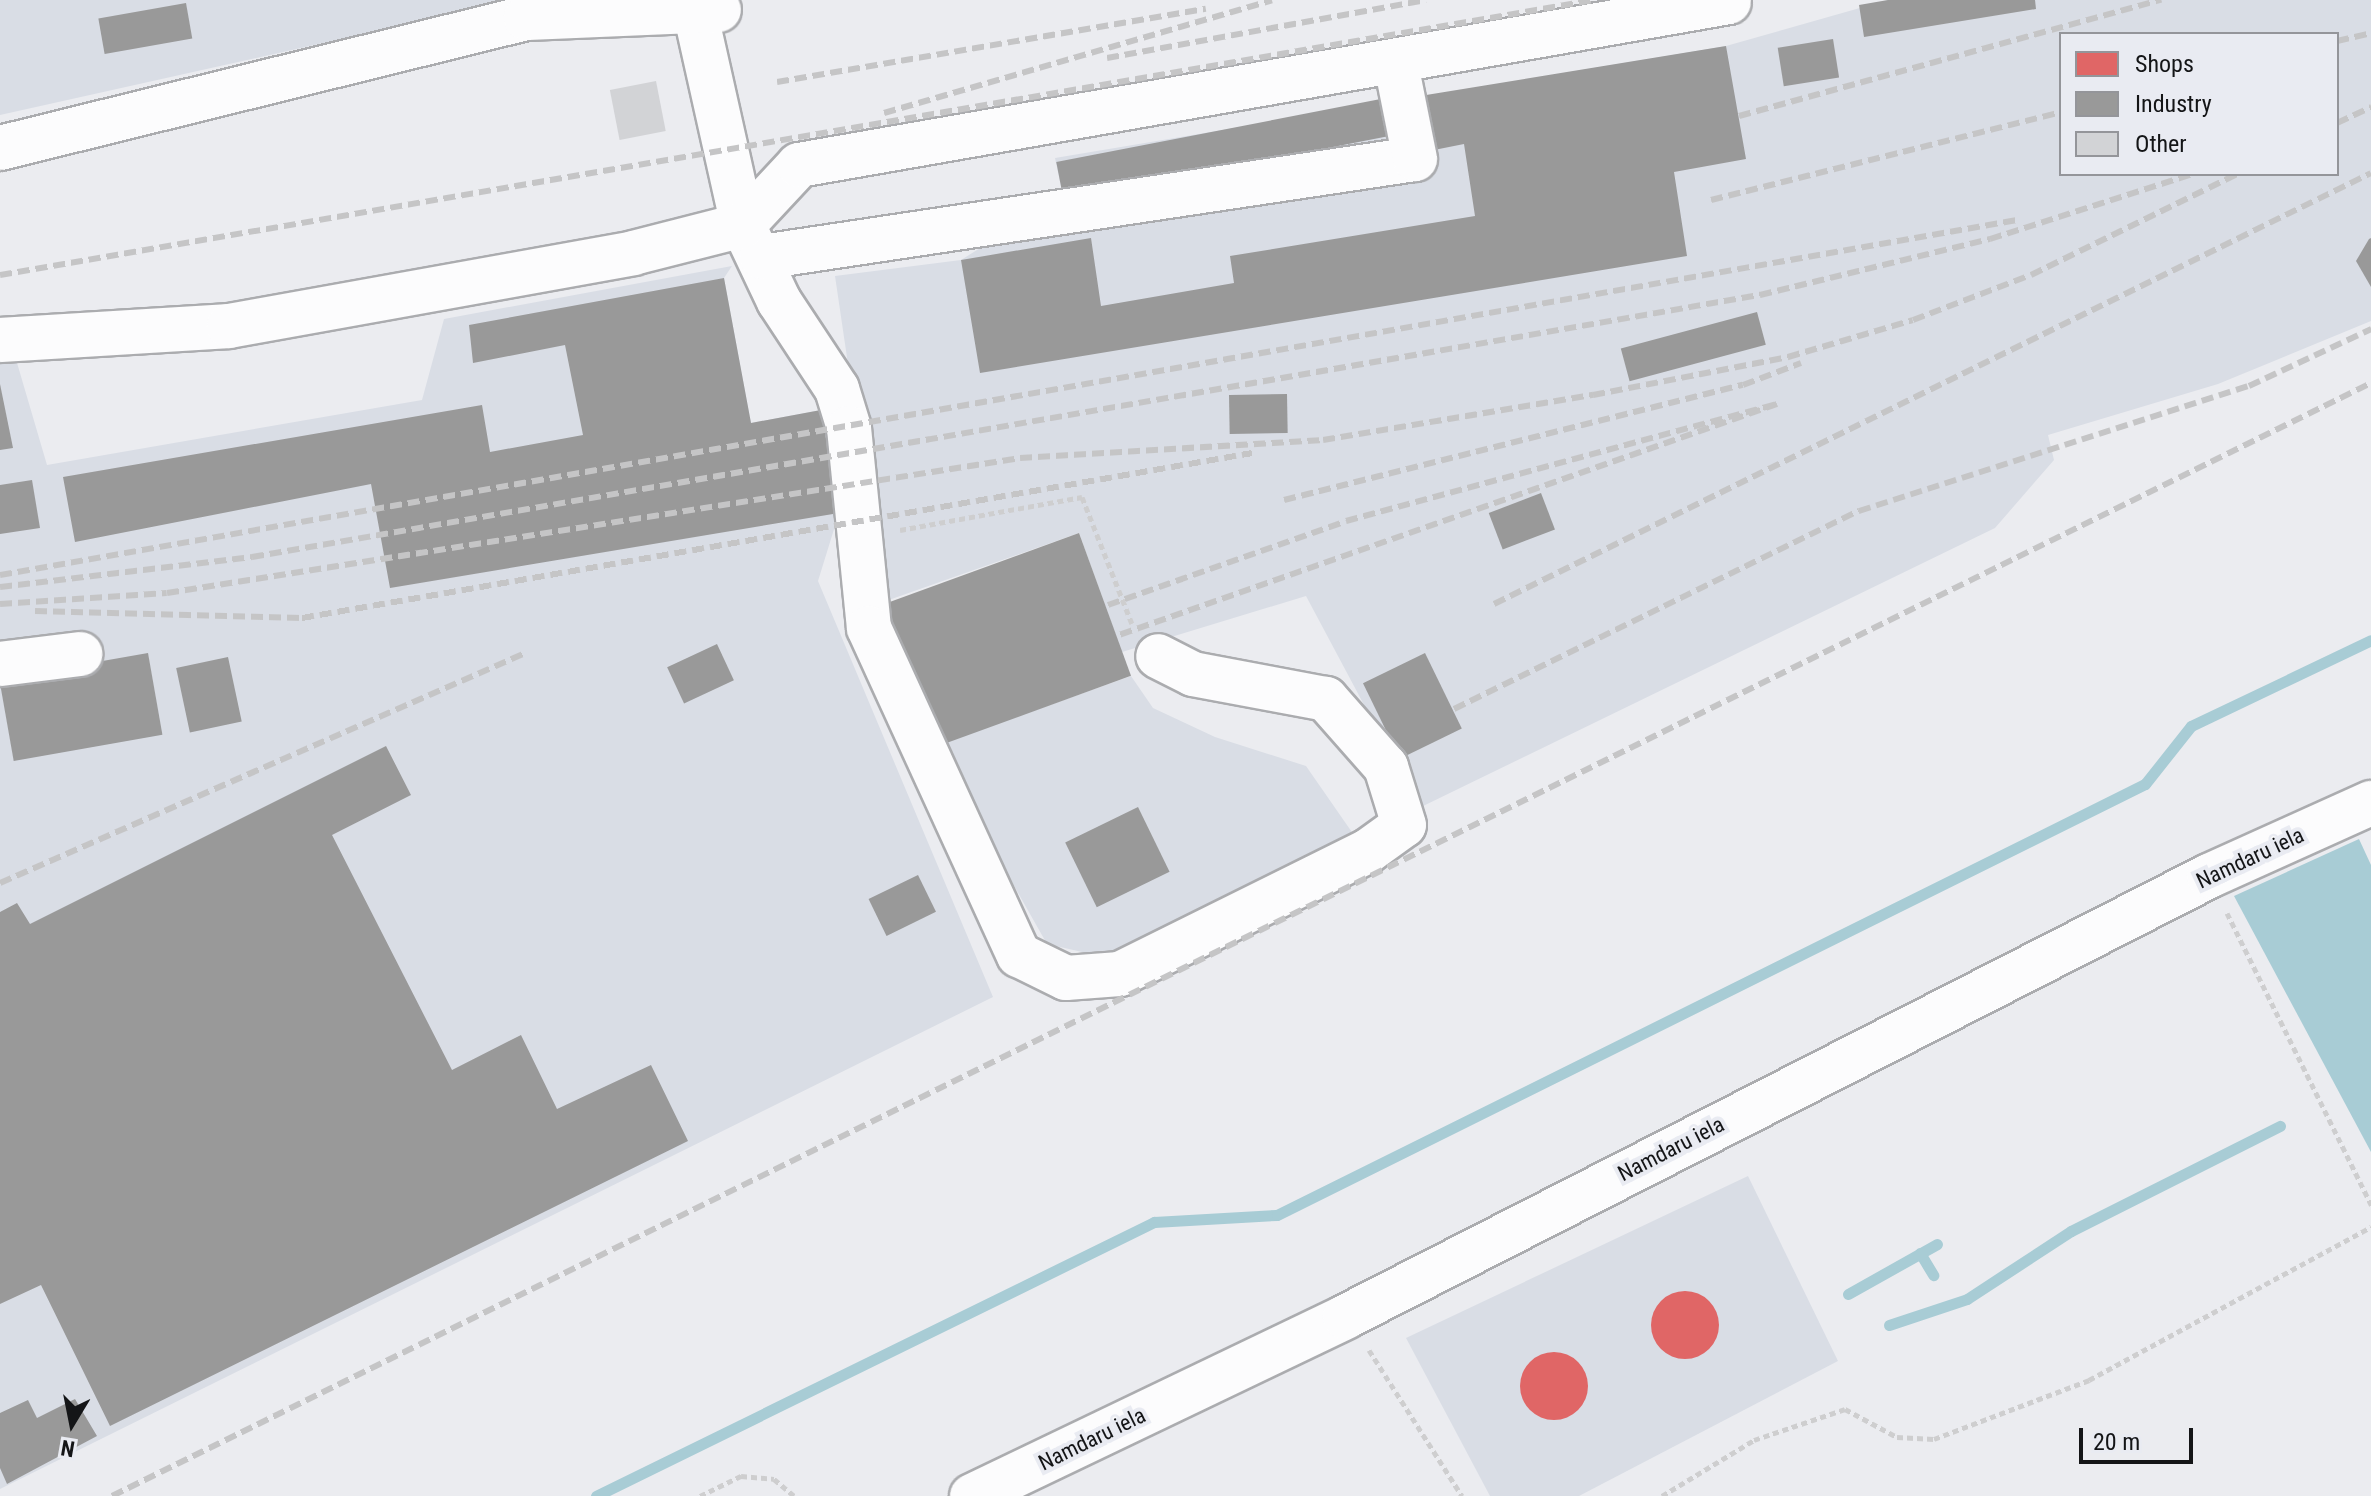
<!DOCTYPE html>
<style>
body{margin:0}
#map{position:relative;width:2371px;height:1496px;overflow:hidden;background:#ebecf0;font-family:"Roboto Condensed",sans-serif}
div>[style]{position:absolute}
.built>*{inset:0;background:#d9dde5}
.water>*{inset:0;background:#a8ccd5}
.shops>*{inset:0;background:#e06666}
.round{border-radius:50%}
.industry>*{inset:0;background:#999;transform-origin:0 0}
.stream>*{height:11px;margin:-5.5px;padding:0 5.5px;transform-origin:5.5px;border-radius:5.5px;background:#a8ccd5}
.building>*{inset:0;background:#d2d3d6;transform-origin:0 0}
.path>*{height:5px;margin-top:-2.5px;transform-origin:0;background:repeating-linear-gradient(90deg,#cececf 0 6px,transparent 0 10px)}
.roads{filter:drop-shadow(2px 0 #abacaf) drop-shadow(-2px 0 #abacaf) drop-shadow(0 2px #abacaf) drop-shadow(0 -2px #abacaf)}
.minor>*{height:44px;margin:-22px;padding:0 22px;transform-origin:22px;border-radius:22px;background:#fcfcfd}
.rail>*{height:6px;margin-top:-3px;transform-origin:0;background:repeating-linear-gradient(90deg,#c5c5c6 0 12px,transparent 0 18px)}
span{translate:-50% -50%;white-space:nowrap;text-align:center;line-height:1.15;-webkit-text-stroke:8px #e9ebf2;paint-order:stroke}
.street-label{font-size:22px;color:#141517}
.legend{position:absolute;left:2059px;top:32px;width:280px;height:144px;box-sizing:border-box;background:#e9ebf2;border:2px solid #94959a;margin:0;padding:10px 14px;list-style:none;font-size:24px;color:#141517}
.legend li{display:flex;align-items:center;gap:16px;height:40px}
.legend b{width:40px;border:2px solid #94959a}
.north{position:absolute;left:32px;top:1384px;width:80px;height:80px;-webkit-text-stroke:6px #e9ebf2;paint-order:stroke;rotate:190deg;font-size:22px;font-weight:700;line-height:32px;text-align:center;color:#141517}
.north::after{content:'';display:block;margin:auto;width:28px;height:36px;background:#141517;clip-path:polygon(50% 0,100% 100%,50% 72%,0 100%)}
.scale{position:absolute;left:2079px;top:1428px;width:114px;height:36px;box-sizing:border-box;border:4px solid #141517;border-top:0;padding-left:10px;font-size:24px;line-height:28px;white-space:nowrap;color:#141517;-webkit-text-stroke:6px #e9ebf2;paint-order:stroke}
</style>
<div id="map">
<div class="built">
<i style="clip-path:polygon(0 0,516px 0,0 115px)"></i>
<i style="clip-path:polygon(evenodd,1888px 0,2371px 0,2371px 321px,2218px 384px,2048px 435px,2054px 460px,1995px 528px,1419px 808px,1306px 596px,1122px 652px,1079px 533px,883px 602px,835px 276px,961px 260px,1063px 196px,1055px 158px,1726px 46px,1888px 0,2061px 34px,2337px 34px,2337px 174px,2061px 174px,2061px 34px)"></i>
<i style="clip-path:polygon(732px 266px,724px 278px,751px 423px,821px 410px,839px 513px,818px 581px,993px 997px,0 1489px,0 359px,15px 356px,47px 465px,422px 400px,444px 319px)"></i>
<i style="clip-path:polygon(1131px 676px,1153px 708px,1215px 737px,1306px 766px,1356px 838px,1113px 959px,1047px 944px,935px 746px)"></i>
<i style="clip-path:polygon(1748px 1176px,1838px 1361px,1579px 1496px,1490px 1496px,1406px 1338px)"></i>
</div>
<div class="water">
<i style="clip-path:polygon(2359px 839px,2371px 865px,2371px 1152px,2234px 896px)"></i>
</div>
<div class="shops">
<i class="round" style="left:1651px;top:1291px;width:68px;height:68px"></i>
<i class="round" style="left:1520px;top:1352px;width:68px;height:68px"></i>
</div>
<div class="industry">
<i style="clip-path:polygon(1888px 0,2035px 0,2036px 9px,1864px 37px,1859px 5px)"></i>
<i style="left:186px;top:3px;width:36px;height:89px;rotate:80deg"></i>
<i style="left:1833px;top:39px;width:39px;height:56px;rotate:81deg"></i>
<i style="clip-path:polygon(1726px 46px,1746px 159px,1674px 172px,1687px 256px,980px 373px,961px 260px,1091px 238px,1101px 306px,1234px 283px,1230px 256px,1475px 216px,1464px 144px,1429px 151px,1420px 96px)"></i>
<i style="left:1391px;top:97px;width:38px;height:341px;rotate:79deg"></i>
<i style="clip-path:polygon(2369px 239px,2371px 238px,2371px 287px,2356px 261px)"></i>
<i style="clip-path:polygon(724px 278px,751px 423px,821px 410px,839px 513px,390px 588px,371px 484px,75px 542px,63px 477px,482px 405px,490px 452px,583px 435px,565px 345px,473px 363px,469px 325px)"></i>
<i style="left:1757px;top:312px;width:34px;height:141px;rotate:75deg"></i>
<i style="clip-path:polygon(0 384px,13px 448px,0 450px)"></i>
<i style="left:1287px;top:394px;width:39px;height:58px;rotate:89deg"></i>
<i style="clip-path:polygon(32px 480px,40px 528px,0 534px,0 485px)"></i>
<i style="left:1541px;top:493px;width:39px;height:56px;rotate:69deg"></i>
<i style="left:1079px;top:533px;width:152px;height:208px;rotate:70deg"></i>
<i style="left:717px;top:644px;width:40px;height:55px;rotate:65deg"></i>
<i style="left:148px;top:653px;width:83px;height:151px;rotate:80deg"></i>
<i style="left:1425px;top:653px;width:84px;height:69px;rotate:64deg"></i>
<i style="left:228px;top:657px;width:66px;height:53px;rotate:78deg"></i>
<i style="clip-path:polygon(386px 746px,411px 795px,332px 835px,452px 1070px,521px 1035px,557px 1109px,651px 1065px,688px 1141px,110px 1426px,41px 1285px,0 1304px,0 912px,17px 903px,30px 924px)"></i>
<i style="left:1138px;top:807px;width:72px;height:81px;rotate:64deg"></i>
<i style="left:918px;top:875px;width:41px;height:55px;rotate:64deg"></i>
<i style="clip-path:polygon(75px 1399px,97px 1436px,7px 1484px,0 1468px,0 1413px,28px 1400px,37px 1418px)"></i>
</div>
<div class="stream">
<i style="left:1920px;top:1253px;width:26px;rotate:59deg"></i>
<i style="left:1848px;top:1294px;width:102px;rotate:-29.3deg"></i>
<i style="left:1889px;top:1325px;width:82px;rotate:-18.4deg"></i>
<i style="left:1967px;top:1299px;width:124px;rotate:-33.2deg"></i>
<i style="left:2071px;top:1231px;width:234px;rotate:-26.7deg"></i>
<i style="left:596px;top:1496px;width:622px;rotate:-26.15deg"></i>
<i style="left:1154px;top:1222px;width:123px;rotate:-3.3deg"></i>
<i style="left:1277px;top:1215px;width:969px;rotate:-26.41deg"></i>
<i style="left:2145px;top:784px;width:74px;rotate:-51.6deg"></i>
<i style="left:2191px;top:726px;width:199px;rotate:-25.5deg"></i>
</div>
<div class="building">
<i style="left:656px;top:81px;width:51px;height:47px;rotate:79deg"></i>
</div>
<div class="path">
<i style="left:900px;top:530px;width:185px;rotate:-10.3deg"></i>
<i style="left:1082px;top:497px;width:136px;rotate:68.5deg"></i>
<i style="left:2227px;top:913px;width:326px;rotate:63.7deg"></i>
<i style="left:1369px;top:1350px;width:173px;rotate:57.5deg"></i>
<i style="left:700px;top:1496px;width:46px;rotate:-26deg"></i>
<i style="left:741px;top:1476px;width:33px;rotate:5deg"></i>
<i style="left:774px;top:1479px;width:26px;rotate:40deg"></i>
<i style="left:1662px;top:1496px;width:108px;rotate:-31.3deg"></i>
<i style="left:1754px;top:1440px;width:96px;rotate:-18.8deg"></i>
<i style="left:1845px;top:1409px;width:59px;rotate:28.3deg"></i>
<i style="left:1897px;top:1437px;width:37px;rotate:3deg"></i>
<i style="left:1934px;top:1439px;width:166px;rotate:-20.8deg"></i>
<i style="left:2089px;top:1380px;width:321px;rotate:-28.5deg"></i>
</div>
<div class="roads">
<div class="minor">
<i style="left:695px;top:11px;width:219px;rotate:77.4deg"></i>
<i style="left:743px;top:225px;width:84px;rotate:64.7deg"></i>
<i style="left:779px;top:301px;width:105px;rotate:56.6deg"></i>
<i style="left:837px;top:389px;width:41px;rotate:72.9deg"></i>
<i style="left:849px;top:428px;width:201px;rotate:84.3deg"></i>
<i style="left:869px;top:628px;width:360px;rotate:65.4deg"></i>
<i style="left:1019px;top:955px;width:52px;rotate:26.1deg"></i>
<i style="left:1066px;top:978px;width:54px;rotate:-4.2deg"></i>
<i style="left:1120px;top:974px;width:277px;rotate:-26.4deg"></i>
<i style="left:1368px;top:851px;width:44px;rotate:-35.8deg"></i>
<i style="left:1404px;top:825px;width:61px;rotate:-107.2deg"></i>
<i style="left:1386px;top:767px;width:91px;rotate:-131.4deg"></i>
<i style="left:1326px;top:699px;width:135px;rotate:-169.4deg"></i>
<i style="left:1193px;top:674px;width:39px;rotate:-153deg"></i>
<i style="left:0;top:148px;width:542px;rotate:-13.88deg"></i>
<i style="left:526px;top:18px;width:193px;rotate:-2.4deg"></i>
<i style="left:762px;top:257px;width:660px;rotate:-8.54deg"></i>
<i style="left:1415px;top:159px;width:97px;rotate:-101.3deg"></i>
<i style="left:0;top:340px;width:229px;rotate:-3.5deg"></i>
<i style="left:229px;top:326px;width:411px;rotate:-10.2deg"></i>
<i style="left:633px;top:253px;width:114px;rotate:-14.3deg"></i>
<i style="left:743px;top:225px;width:82px;rotate:-47deg"></i>
<i style="left:799px;top:165px;width:944px;rotate:-9.94deg"></i>
<i style="left:0;top:664px;width:81px;rotate:-7.1deg"></i>
<i style="left:972px;top:1496px;width:414px;rotate:-25.6deg"></i>
<i style="left:1345px;top:1317px;width:970px;rotate:-27.04deg"></i>
<i style="left:2209px;top:876px;width:178px;rotate:-24.3deg"></i>
</div>
</div>
<div class="rail">
<i style="left:2337px;top:41px;width:35px;rotate:-13deg"></i>
<i style="left:1107px;top:58px;width:324px;rotate:-10.3deg"></i>
<i style="left:777px;top:82px;width:435px;rotate:-9.7deg"></i>
<i style="left:884px;top:113px;width:404px;rotate:-16.2deg"></i>
<i style="left:1739px;top:116px;width:438px;rotate:-15.4deg"></i>
<i style="left:2337px;top:123px;width:38px;rotate:-25deg"></i>
<i style="left:1711px;top:200px;width:361px;rotate:-14.1deg"></i>
<i style="left:0;top:275px;width:1617px;rotate:-9.79deg"></i>
<i style="left:1284px;top:500px;width:473px;rotate:-14.1deg"></i>
<i style="left:1743px;top:385px;width:62px;rotate:-20.8deg"></i>
<i style="left:0;top:575px;width:2048px;rotate:-9.98deg"></i>
<i style="left:0;top:587px;width:254px;rotate:-6.8deg"></i>
<i style="left:252px;top:557px;width:1531px;rotate:-9.86deg"></i>
<i style="left:1760px;top:295px;width:237px;rotate:-13.7deg"></i>
<i style="left:1990px;top:239px;width:213px;rotate:-17.8deg"></i>
<i style="left:0;top:604px;width:167px;rotate:-3.8deg"></i>
<i style="left:167px;top:593px;width:864px;rotate:-8.99deg"></i>
<i style="left:1020px;top:458px;width:304px;rotate:-3.4deg"></i>
<i style="left:1323px;top:440px;width:274px;rotate:-9.5deg"></i>
<i style="left:1593px;top:395px;width:199px;rotate:-11deg"></i>
<i style="left:1788px;top:357px;width:130px;rotate:-16.5deg"></i>
<i style="left:1913px;top:320px;width:126px;rotate:-20.9deg"></i>
<i style="left:2031px;top:275px;width:229px;rotate:-26.1deg"></i>
<i style="left:1494px;top:604px;width:977px;rotate:-26.17deg"></i>
<i style="left:1108px;top:605px;width:252px;rotate:-19.4deg"></i>
<i style="left:1346px;top:521px;width:447px;rotate:-15.2deg"></i>
<i style="left:1777px;top:404px;width:697px;rotate:160.66deg"></i>
<i style="left:35px;top:611px;width:267px;rotate:1.5deg"></i>
<i style="left:302px;top:618px;width:964px;rotate:-9.85deg"></i>
<i style="left:1454px;top:709px;width:451px;rotate:-26.1deg"></i>
<i style="left:1859px;top:511px;width:410px;rotate:-17.8deg"></i>
<i style="left:2249px;top:386px;width:135px;rotate:-25deg"></i>
<i style="left:0;top:883px;width:571px;rotate:-23.65deg"></i>
<i style="left:112px;top:1496px;width:2518px;rotate:-26.23deg"></i>
</div>
<div class="street-label">
<span style="left:2250px;top:858px;rotate:-25deg">Namdaru iela</span>
<span style="left:1671px;top:1149px;rotate:-27deg">Namdaru iela</span>
<span style="left:1092px;top:1439px;rotate:-26deg">Namdaru iela</span>
</div>
<ul class="legend">
<li><b style="height:22px;background:#e06666"></b>Shops</li>
<li><b style="height:22px;background:#999"></b>Industry</li>
<li><b style="height:22px;background:#d2d3d6"></b>Other</li>
</ul>
<div class="north">N</div>
<div class="scale">20 m</div>
</div>
